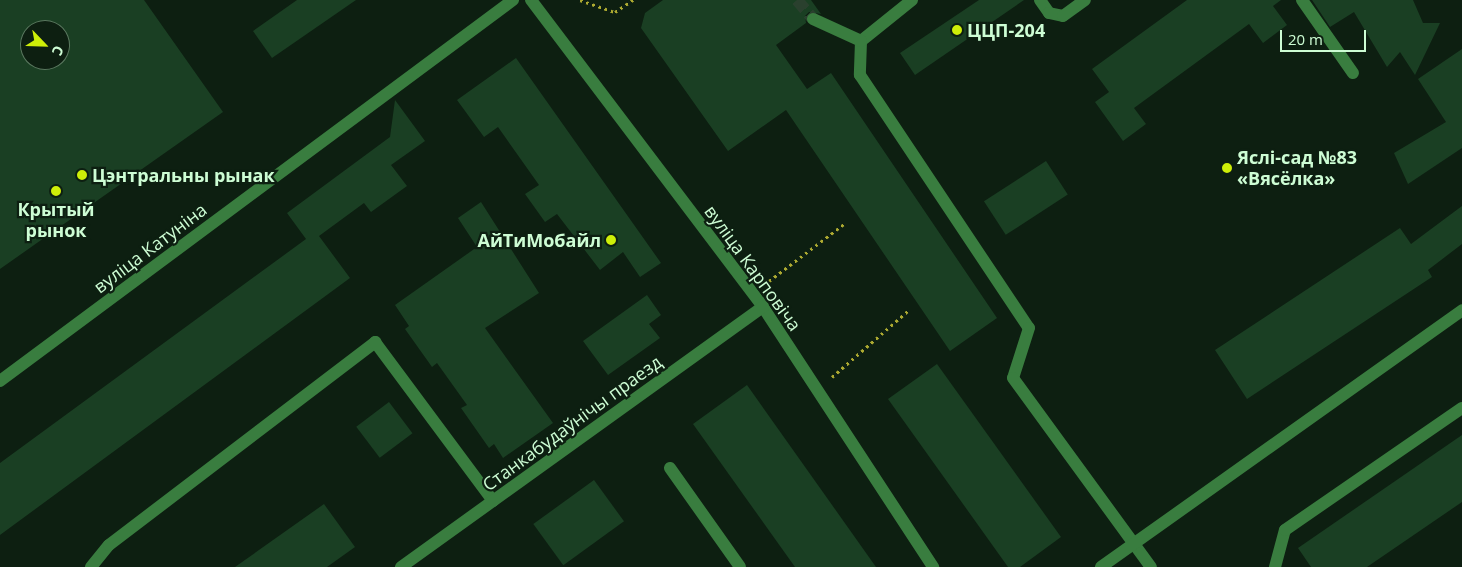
<!DOCTYPE html>
<meta charset="utf-8">
<style>
body{margin:0}
#map{position:relative;width:1462px;height:567px;overflow:hidden;background:#0d1f11;font-family:"Open Sans",sans-serif}
div>[style]{position:absolute}
.building>*{inset:0;background:#1a3f23;transform-origin:0 0}
.minor-tunnel>*{height:12px;margin-top:-6px;transform-origin:0;background:repeating-linear-gradient(90deg,#2a402e 0 12px,transparent 0 18px)}
.path>*{height:3px;margin-top:-1.5px;transform-origin:0;background:repeating-linear-gradient(90deg,#adaa31 0 2.5px,transparent 0 6.5px)}
.minor>*{height:12px;margin:-6px;padding:0 6px;transform-origin:6px;border-radius:6px;background:#397d3f}
.dots>*{width:14px;height:14px;translate:-50% -50%;box-sizing:border-box;border:2px solid #0d1f11;border-radius:50%}
span{translate:-50% -50%;white-space:nowrap;text-align:center;line-height:1.15;-webkit-text-stroke:4.5px #0d1f11;paint-order:stroke}
.poi-label{font-size:18px;color:#cdfdd4;font-weight:700}
.left{translate:0 -50%;text-align:left}
.right{translate:-100% -50%;text-align:right}
.street-label{font-size:18px;color:#cdfdd4}
.north{position:absolute;left:20px;top:20px;width:50px;height:50px;box-sizing:border-box;background:#0d1f11;border:1px solid #5a785f;border-radius:50%;rotate:114deg;font-size:14px;font-weight:700;line-height:20px;text-align:center;color:#cdfdd4}
.north::after{content:'';display:block;margin:auto;width:18px;height:22px;background:#ceee08;clip-path:polygon(50% 0,100% 100%,50% 72%,0 100%)}
.scale{position:absolute;left:1280px;top:30px;width:86px;height:22px;box-sizing:border-box;border:2px solid #cdfdd4;border-top:0;padding-left:6px;font-size:15px;line-height:18px;white-space:nowrap;color:#cdfdd4;-webkit-text-stroke:4px #0d1f11;paint-order:stroke}
</style>
<div id="map">
<div class="building">
<i style="clip-path:polygon(evenodd,0 0,144px 0,223px 112px,0 269px,0 0,30px 30px,60px 30px,60px 60px,30px 60px,30px 30px)"></i>
<i style="clip-path:polygon(297px 0,356px 0,272px 58px,253px 31px)"></i>
<i style="clip-path:polygon(663px 0,811px 0,821px 14px,809px 12px,805px 16px,806px 23px,776px 45px,807px 89px,831px 73px,997px 318px,950px 351px,786px 110px,728px 151px,641px 28px,645px 13px)"></i>
<i style="clip-path:polygon(979px 0,1024px 0,915px 75px,900px 53px)"></i>
<i style="clip-path:polygon(1187px 0,1281px 0,1273px 6px,1287px 25px,1263px 43px,1249px 24px,1134px 108px,1146px 124px,1123px 141px,1095px 102px,1109px 92px,1092px 69px)"></i>
<i style="clip-path:polygon(1312px 0,1413px 0,1423px 23px,1440px 23px,1415px 75px,1400px 52px,1387px 67px,1354px 12px,1330px 27px)"></i>
<i style="clip-path:polygon(1462px 49px,1462px 148px,1408px 184px,1394px 153px,1446px 122px,1418px 79px)"></i>
<i style="clip-path:polygon(516px 58px,661px 263px,640px 277px,623px 252px,600px 270px,557px 214px,545px 222px,525px 194px,539px 185px,498px 127px,484px 137px,457px 100px)"></i>
<i style="clip-path:polygon(395px 100px,425px 141px,391px 165px,407px 186px,371px 212px,364px 203px,319px 236px,350px 278px,0 535px,0 463px,306px 239px,287px 213px,390px 137px)"></i>
<i style="left:1046px;top:161px;width:40px;height:74px;rotate:57deg"></i>
<i style="clip-path:polygon(481px 202px,539px 293px,485px 328px,553px 423px,503px 458px,494px 444px,489px 448px,461px 408px,467px 405px,437px 363px,432px 367px,405px 329px,409px 326px,395px 305px,477px 247px,458px 218px)"></i>
<i style="clip-path:polygon(1462px 206px,1462px 244px,1428px 270px,1432px 277px,1247px 399px,1215px 350px,1400px 228px,1411px 244px)"></i>
<i style="clip-path:polygon(647px 295px,661px 315px,649px 324px,660px 338px,608px 375px,583px 341px)"></i>
<i style="clip-path:polygon(937px 364px,1061px 537px,1020px 567px,1008px 567px,888px 399px)"></i>
<i style="clip-path:polygon(747px 385px,876px 567px,795px 567px,693px 424px)"></i>
<i style="left:389px;top:402px;width:39px;height:41px;rotate:53deg"></i>
<i style="clip-path:polygon(1462px 435px,1462px 502px,1367px 567px,1311px 567px,1298px 548px)"></i>
<i style="left:594px;top:480px;width:51px;height:75px;rotate:54deg"></i>
<i style="clip-path:polygon(324px 504px,355px 547px,327px 567px,235px 567px)"></i>
</div>
<div class="minor-tunnel">
<i style="left:797px;top:0;width:25px;rotate:50deg"></i>
</div>
<div class="path">
<i style="left:580px;top:0;width:37px;rotate:19deg"></i>
<i style="left:615px;top:12px;width:22px;rotate:-34deg"></i>
<i style="left:769px;top:281px;width:94px;rotate:-37.2deg"></i>
<i style="left:832px;top:377px;width:101px;rotate:-41deg"></i>
</div>
<div class="minor">
<i style="left:531px;top:0;width:385px;rotate:52.9deg"></i>
<i style="left:763px;top:307px;width:311px;rotate:56.8deg"></i>
<i style="left:912px;top:0;width:65px;rotate:141.2deg"></i>
<i style="left:861px;top:41px;width:34px;rotate:92deg"></i>
<i style="left:860px;top:75px;width:304px;rotate:56.3deg"></i>
<i style="left:1029px;top:328px;width:52px;rotate:107.7deg"></i>
<i style="left:1013px;top:378px;width:234px;rotate:53.9deg"></i>
<i style="left:1040px;top:0;width:16px;rotate:55deg"></i>
<i style="left:1049px;top:13px;width:14px;rotate:12deg"></i>
<i style="left:1063px;top:16px;width:27px;rotate:-36deg"></i>
<i style="left:1302px;top:0;width:89px;rotate:55.1deg"></i>
<i style="left:813px;top:19px;width:53px;rotate:24.6deg"></i>
<i style="left:0;top:381px;width:639px;rotate:-36.6deg"></i>
<i style="left:670px;top:468px;width:121px;rotate:54.7deg"></i>
<i style="left:91px;top:567px;width:28px;rotate:-51deg"></i>
<i style="left:109px;top:545px;width:335px;rotate:-37.3deg"></i>
<i style="left:375px;top:342px;width:198px;rotate:53.4deg"></i>
<i style="left:401px;top:567px;width:446px;rotate:-35.7deg"></i>
<i style="left:1101px;top:567px;width:443px;rotate:-35.4deg"></i>
<i style="left:1275px;top:567px;width:38px;rotate:-75deg"></i>
<i style="left:1285px;top:530px;width:215px;rotate:-34.6deg"></i>
</div>
<div class="dots">
<i style="left:957px;top:30px;background:#ceee08"></i>
<i style="left:1227px;top:168px;background:#ceee08"></i>
<i style="left:82px;top:175px;background:#ceee08"></i>
<i style="left:56px;top:191px;background:#ceee08"></i>
<i style="left:611px;top:240px;background:#ceee08"></i>
</div>
<div class="poi-label">
<span class="left" style="left:967px;top:30px">ЦЦП-204</span>
<span class="left" style="left:1237px;top:168px">Яслі-сад №83<br>«Вясёлка»</span>
<span class="left" style="left:92px;top:175px">Цэнтральны рынак</span>
<span style="left:56px;top:220px">Крытый<br>рынок</span>
<span class="right" style="left:601px;top:240px">АйТиМобайл</span>
</div>
<div class="street-label">
<span style="left:150px;top:248px;rotate:-37deg">вуліца Катуніна</span>
<span style="left:753px;top:268px;rotate:54deg">вуліца Карповіча</span>
<span style="left:572px;top:423px;rotate:-36deg">Станкабудаўнічы праезд</span>
</div>
<div class="north">С</div>
<div class="scale">20 m</div>
</div>
